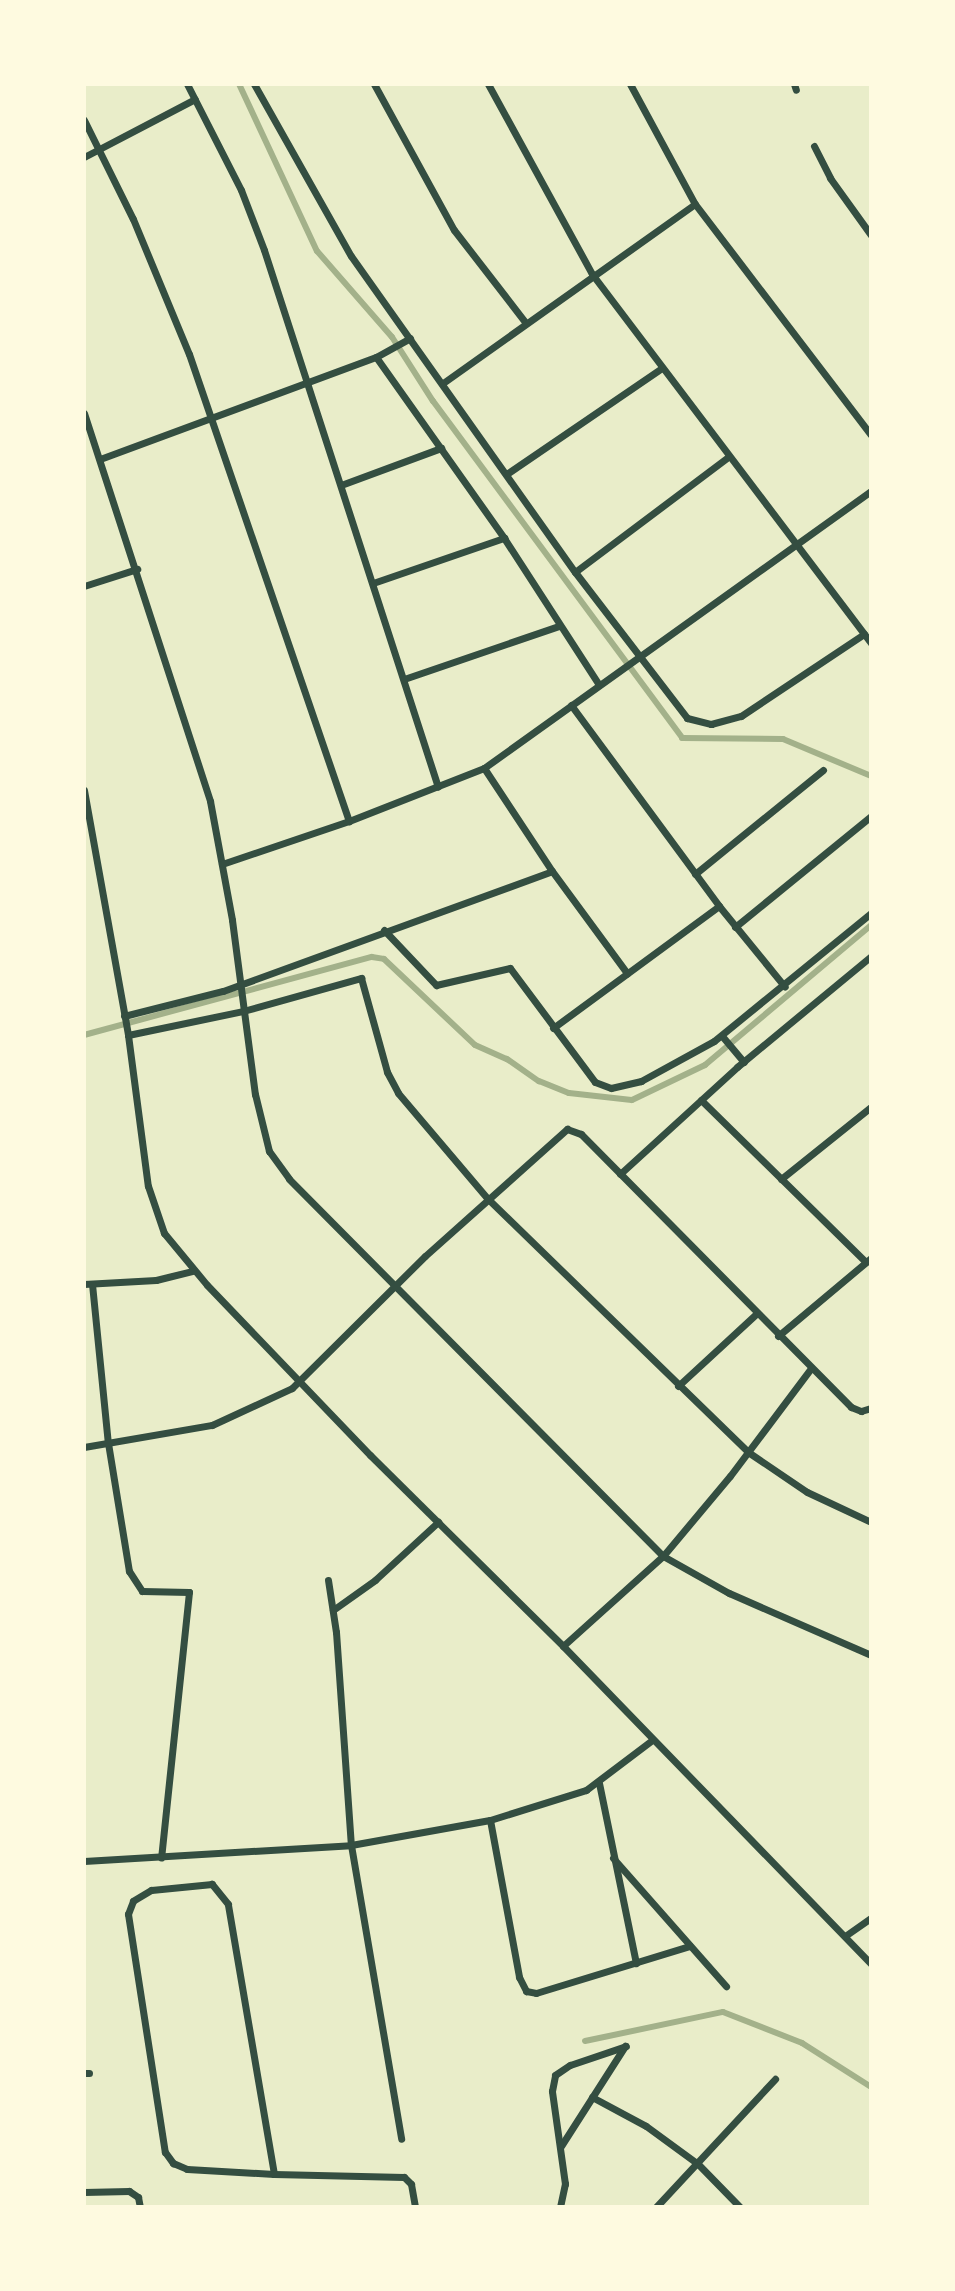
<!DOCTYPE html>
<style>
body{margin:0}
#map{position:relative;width:955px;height:2291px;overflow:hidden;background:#e9edc9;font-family:"Alegreya Sans",sans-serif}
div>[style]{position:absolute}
.stream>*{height:6px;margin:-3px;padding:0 3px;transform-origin:3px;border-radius:3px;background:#a3b18a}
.minor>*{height:7px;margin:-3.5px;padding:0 3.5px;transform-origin:3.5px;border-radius:3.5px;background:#344e41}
span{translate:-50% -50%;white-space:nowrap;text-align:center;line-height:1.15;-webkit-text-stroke:6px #fefae0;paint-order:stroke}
.frame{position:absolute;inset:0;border:86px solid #fefae0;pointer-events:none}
</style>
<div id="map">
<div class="stream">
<i style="left:239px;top:84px;width:184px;rotate:65deg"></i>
<i style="left:317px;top:251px;width:114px;rotate:48.9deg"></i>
<i style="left:392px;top:337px;width:76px;rotate:57.4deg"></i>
<i style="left:433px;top:401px;width:419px;rotate:53.5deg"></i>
<i style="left:682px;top:738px;width:101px;rotate:0.6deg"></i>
<i style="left:783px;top:739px;width:95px;rotate:22.8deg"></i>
<i style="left:84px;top:1035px;width:298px;rotate:-15.2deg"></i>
<i style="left:372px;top:957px;width:12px;rotate:9deg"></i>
<i style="left:384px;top:959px;width:125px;rotate:43.4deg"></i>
<i style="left:475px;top:1045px;width:35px;rotate:24deg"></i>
<i style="left:507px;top:1059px;width:39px;rotate:35deg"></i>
<i style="left:539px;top:1081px;width:32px;rotate:22deg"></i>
<i style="left:569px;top:1093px;width:63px;rotate:6.3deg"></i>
<i style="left:632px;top:1100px;width:81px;rotate:-25.6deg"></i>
<i style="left:705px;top:1065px;width:217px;rotate:-40.1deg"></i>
<i style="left:585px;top:2041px;width:141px;rotate:-11.9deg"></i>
<i style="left:723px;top:2012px;width:85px;rotate:21.4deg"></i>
<i style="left:802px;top:2043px;width:82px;rotate:32.5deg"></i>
</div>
<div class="minor">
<i style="left:187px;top:84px;width:119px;rotate:63deg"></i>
<i style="left:241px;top:190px;width:64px;rotate:69deg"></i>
<i style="left:264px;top:250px;width:564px;rotate:72.05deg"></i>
<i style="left:254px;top:84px;width:197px;rotate:60.6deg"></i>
<i style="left:351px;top:256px;width:387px;rotate:54.7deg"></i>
<i style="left:575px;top:572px;width:184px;rotate:52.5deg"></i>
<i style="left:687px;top:718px;width:25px;rotate:14deg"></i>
<i style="left:711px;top:724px;width:31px;rotate:-15deg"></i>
<i style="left:741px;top:716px;width:148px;rotate:-33.7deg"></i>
<i style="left:374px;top:84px;width:166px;rotate:61.3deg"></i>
<i style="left:454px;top:230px;width:116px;rotate:52.3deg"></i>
<i style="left:488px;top:84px;width:217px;rotate:61.3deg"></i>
<i style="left:592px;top:274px;width:463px;rotate:52.9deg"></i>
<i style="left:630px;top:84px;width:136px;rotate:61.6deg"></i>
<i style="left:695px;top:204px;width:290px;rotate:52.7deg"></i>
<i style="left:794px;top:84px;width:6px;rotate:72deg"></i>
<i style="left:84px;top:120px;width:110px;rotate:63.7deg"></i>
<i style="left:133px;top:219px;width:146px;rotate:67.5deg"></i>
<i style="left:189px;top:354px;width:494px;rotate:71.1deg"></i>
<i style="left:814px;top:146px;width:36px;rotate:63deg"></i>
<i style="left:830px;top:178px;width:70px;rotate:54.3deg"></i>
<i style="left:84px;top:157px;width:125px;rotate:-27.6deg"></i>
<i style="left:376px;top:357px;width:222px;rotate:54.7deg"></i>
<i style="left:504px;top:538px;width:175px;rotate:57.1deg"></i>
<i style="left:443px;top:383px;width:309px;rotate:-35.4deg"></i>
<i style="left:84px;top:413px;width:408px;rotate:72deg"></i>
<i style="left:210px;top:801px;width:121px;rotate:79.5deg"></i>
<i style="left:232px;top:920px;width:176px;rotate:82.5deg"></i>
<i style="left:255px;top:1094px;width:59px;rotate:76.2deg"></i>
<i style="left:269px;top:1151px;width:34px;rotate:54deg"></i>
<i style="left:289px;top:1179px;width:531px;rotate:45.23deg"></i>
<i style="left:663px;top:1556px;width:76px;rotate:29.3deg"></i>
<i style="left:729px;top:1593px;width:155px;rotate:23.6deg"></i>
<i style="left:100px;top:459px;width:294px;rotate:-20.3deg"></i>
<i style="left:376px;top:357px;width:39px;rotate:-29deg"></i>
<i style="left:508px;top:473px;width:186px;rotate:-34.3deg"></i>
<i style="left:341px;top:485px;width:107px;rotate:-20.3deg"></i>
<i style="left:575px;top:572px;width:191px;rotate:-36.9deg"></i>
<i style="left:373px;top:583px;width:139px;rotate:-19deg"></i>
<i style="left:84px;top:586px;width:56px;rotate:-17.8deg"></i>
<i style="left:404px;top:679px;width:164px;rotate:-18.9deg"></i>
<i style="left:571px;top:705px;width:250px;rotate:53.6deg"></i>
<i style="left:719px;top:906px;width:104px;rotate:50.8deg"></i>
<i style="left:484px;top:768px;width:123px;rotate:56.6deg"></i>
<i style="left:552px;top:871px;width:127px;rotate:53.7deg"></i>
<i style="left:84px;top:790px;width:249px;rotate:79.8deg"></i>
<i style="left:128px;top:1035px;width:152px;rotate:82.5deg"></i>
<i style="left:148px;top:1186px;width:50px;rotate:71.2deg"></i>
<i style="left:164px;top:1233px;width:67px;rotate:50.4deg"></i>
<i style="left:207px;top:1285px;width:236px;rotate:46.2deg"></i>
<i style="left:370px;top:1455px;width:272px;rotate:44.7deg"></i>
<i style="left:563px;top:1646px;width:443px;rotate:45.9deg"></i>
<i style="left:222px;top:864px;width:134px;rotate:-18.7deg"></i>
<i style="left:349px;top:821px;width:145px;rotate:-21.4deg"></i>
<i style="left:484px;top:768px;width:476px;rotate:-35.6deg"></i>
<i style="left:695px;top:874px;width:165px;rotate:-39.1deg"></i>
<i style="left:735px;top:927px;width:176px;rotate:-39.2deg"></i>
<i style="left:384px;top:930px;width:76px;rotate:46.6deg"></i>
<i style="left:436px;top:985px;width:76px;rotate:-12.9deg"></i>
<i style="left:510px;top:968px;width:142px;rotate:53.3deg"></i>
<i style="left:595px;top:1082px;width:17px;rotate:21deg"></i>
<i style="left:611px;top:1088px;width:31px;rotate:-13deg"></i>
<i style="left:641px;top:1081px;width:83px;rotate:-28.7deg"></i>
<i style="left:714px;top:1041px;width:203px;rotate:-39.2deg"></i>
<i style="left:124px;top:1016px;width:102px;rotate:-14.2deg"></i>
<i style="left:223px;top:991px;width:350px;rotate:-20deg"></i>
<i style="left:553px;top:1028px;width:206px;rotate:-36.3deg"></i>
<i style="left:128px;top:1035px;width:117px;rotate:-11.8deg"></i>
<i style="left:243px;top:1011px;width:123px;rotate:-15.6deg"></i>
<i style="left:361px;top:978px;width:98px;rotate:74.5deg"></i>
<i style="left:387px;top:1072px;width:24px;rotate:62deg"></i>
<i style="left:398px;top:1093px;width:138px;rotate:49.7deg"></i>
<i style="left:487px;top:1198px;width:364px;rotate:44.2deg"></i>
<i style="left:748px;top:1452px;width:71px;rotate:34.1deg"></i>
<i style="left:807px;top:1492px;width:71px;rotate:25.1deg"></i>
<i style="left:722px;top:1036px;width:34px;rotate:50deg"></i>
<i style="left:701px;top:1100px;width:231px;rotate:44.5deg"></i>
<i style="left:620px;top:1174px;width:159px;rotate:-42.4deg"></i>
<i style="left:737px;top:1067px;width:174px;rotate:-39.6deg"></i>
<i style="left:781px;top:1179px;width:115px;rotate:-38.7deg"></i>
<i style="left:84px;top:1284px;width:72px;rotate:-3.2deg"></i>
<i style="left:156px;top:1280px;width:38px;rotate:-14deg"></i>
<i style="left:92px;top:1284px;width:160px;rotate:84.3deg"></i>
<i style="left:108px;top:1443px;width:130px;rotate:80.7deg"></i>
<i style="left:129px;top:1571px;width:24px;rotate:57deg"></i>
<i style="left:142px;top:1591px;width:47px;rotate:1.2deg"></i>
<i style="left:189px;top:1592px;width:267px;rotate:96deg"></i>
<i style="left:778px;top:1336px;width:121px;rotate:-40deg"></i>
<i style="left:678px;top:1386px;width:106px;rotate:-42.7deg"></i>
<i style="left:84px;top:1447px;width:130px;rotate:-9.8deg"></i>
<i style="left:212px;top:1425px;width:88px;rotate:-24.8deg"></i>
<i style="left:292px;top:1388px;width:187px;rotate:-44.8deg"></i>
<i style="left:425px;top:1256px;width:191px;rotate:-41.8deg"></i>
<i style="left:567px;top:1129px;width:15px;rotate:20deg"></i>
<i style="left:581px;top:1134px;width:384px;rotate:45.3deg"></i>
<i style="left:851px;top:1407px;width:11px;rotate:22deg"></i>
<i style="left:861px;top:1411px;width:10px;rotate:-17deg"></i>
<i style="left:328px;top:1580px;width:53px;rotate:81.3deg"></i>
<i style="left:336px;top:1632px;width:214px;rotate:86deg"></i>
<i style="left:351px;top:1845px;width:298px;rotate:80.3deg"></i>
<i style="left:333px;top:1610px;width:52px;rotate:-35.5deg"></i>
<i style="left:375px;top:1580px;width:86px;rotate:-42.6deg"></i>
<i style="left:563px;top:1646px;width:135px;rotate:-42deg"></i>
<i style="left:663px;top:1556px;width:104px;rotate:-50.1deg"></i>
<i style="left:730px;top:1476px;width:135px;rotate:-53.1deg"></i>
<i style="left:599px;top:1783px;width:184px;rotate:78.4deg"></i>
<i style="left:490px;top:1820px;width:160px;rotate:79.5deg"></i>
<i style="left:519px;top:1977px;width:16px;rotate:63deg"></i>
<i style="left:526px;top:1991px;width:10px;rotate:11deg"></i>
<i style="left:536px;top:1993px;width:161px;rotate:-17deg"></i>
<i style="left:613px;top:1858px;width:171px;rotate:48.6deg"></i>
<i style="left:84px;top:1861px;width:267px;rotate:-3.4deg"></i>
<i style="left:351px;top:1845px;width:141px;rotate:-10.2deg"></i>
<i style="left:490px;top:1820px;width:101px;rotate:-17.4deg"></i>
<i style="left:586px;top:1790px;width:83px;rotate:-37.1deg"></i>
<i style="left:845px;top:1936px;width:32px;rotate:-35deg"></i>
<i style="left:84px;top:2073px;width:5px"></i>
<i style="left:592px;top:2097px;width:61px;rotate:28.2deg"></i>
<i style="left:646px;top:2126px;width:64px;rotate:36.2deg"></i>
<i style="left:698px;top:2164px;width:60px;rotate:45.7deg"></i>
<i style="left:561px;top:2146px;width:119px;rotate:-57.4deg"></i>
<i style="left:274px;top:2174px;width:274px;rotate:-99.7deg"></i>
<i style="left:228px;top:1904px;width:26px;rotate:-129deg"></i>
<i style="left:212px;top:1884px;width:61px;rotate:174.4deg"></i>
<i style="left:151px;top:1890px;width:21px;rotate:149deg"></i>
<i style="left:133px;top:1901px;width:14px;rotate:111deg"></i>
<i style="left:128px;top:1914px;width:241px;rotate:81.2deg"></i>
<i style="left:165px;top:2152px;width:14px;rotate:54deg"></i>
<i style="left:173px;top:2163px;width:15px;rotate:23deg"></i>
<i style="left:187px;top:2169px;width:87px;rotate:3.3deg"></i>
<i style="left:274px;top:2174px;width:130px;rotate:1.3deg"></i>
<i style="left:404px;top:2177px;width:10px;rotate:45deg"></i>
<i style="left:411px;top:2184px;width:23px;rotate:80deg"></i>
<i style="left:84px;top:2192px;width:45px;rotate:-1.3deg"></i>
<i style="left:129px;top:2191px;width:11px;rotate:34deg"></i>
<i style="left:138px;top:2197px;width:10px;rotate:79deg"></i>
<i style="left:560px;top:2207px;width:24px;rotate:-78deg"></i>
<i style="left:565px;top:2184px;width:94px;rotate:-98deg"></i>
<i style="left:552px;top:2091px;width:16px;rotate:-79deg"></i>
<i style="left:555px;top:2075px;width:18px;rotate:-34deg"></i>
<i style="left:570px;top:2065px;width:59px;rotate:-18.7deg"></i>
<i style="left:656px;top:2207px;width:175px;rotate:-47.1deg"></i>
</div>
<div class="frame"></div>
</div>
